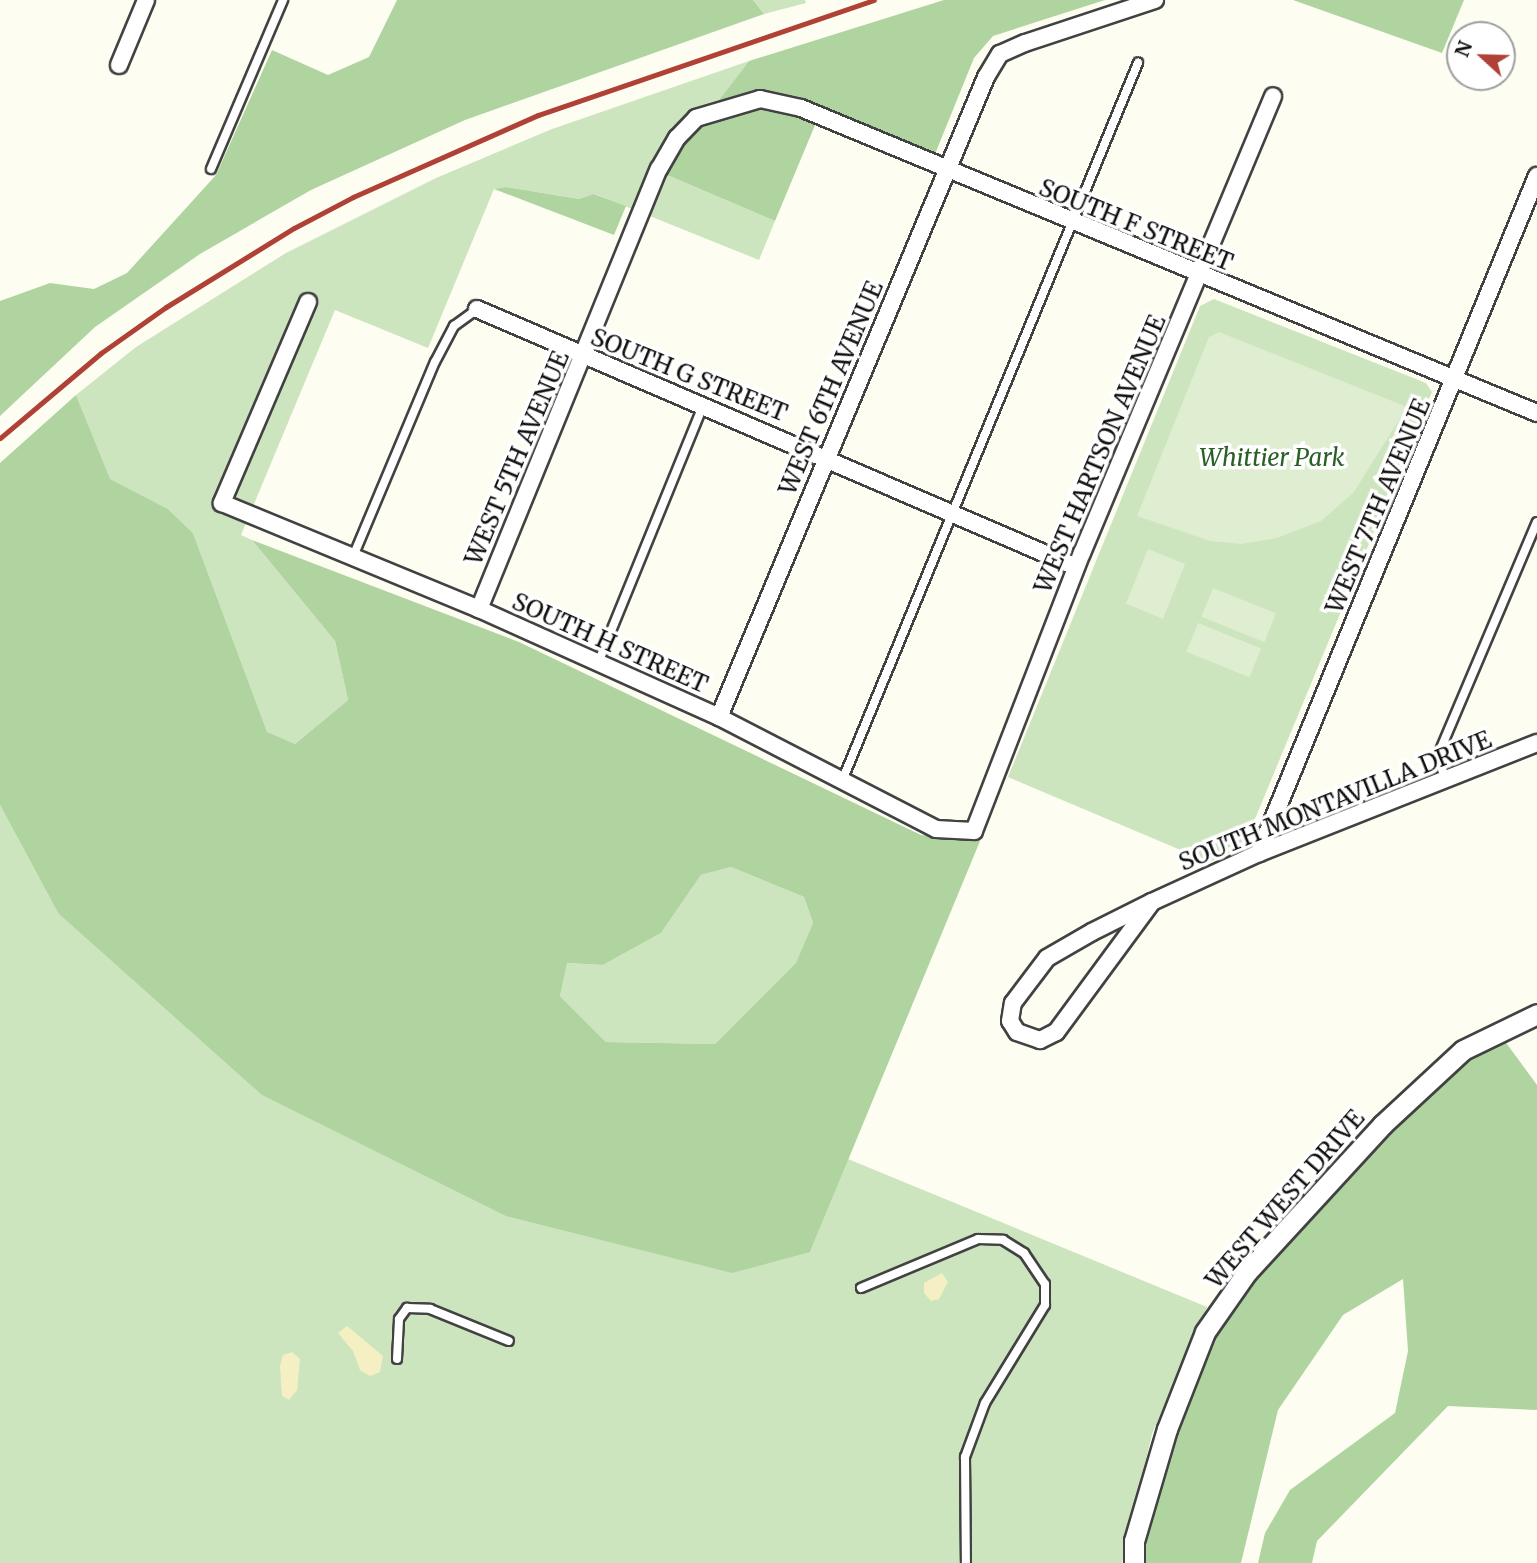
<!DOCTYPE html>
<style>
body{margin:0}
#map{position:relative;width:1537px;height:1563px;overflow:hidden;background:#fdfdf2;font-family:Merriweather,serif}
div>[style]{position:absolute}
.green>*{inset:0;background:#cde5bf}
.forest>*{inset:0;background:#b0d4a0}
.sand>*{inset:0;background:#f4f0c4}
.pitch>*{inset:0;background:#dfedd0;transform-origin:0 0}
.roads{filter:drop-shadow(2px 0 #424242) drop-shadow(-2px 0 #424242) drop-shadow(0 2px #424242) drop-shadow(0 -2px #424242)}
.service>*{height:8px;margin:-4px;padding:0 4px;transform-origin:4px;border-radius:4px;background:#fff}
.minor>*{height:16px;margin:-8px;padding:0 8px;transform-origin:8px;border-radius:8px;background:#fff}
.tertiary>*{height:19px;margin:-9.5px;padding:0 9.5px;transform-origin:9.5px;border-radius:9.5px;background:#fff}
.rail>*{height:5px;margin:-2.5px;padding:0 2.5px;transform-origin:2.5px;border-radius:2.5px;background:#b04136}
span{translate:-50% -50%;white-space:nowrap;text-align:center;line-height:1.15;-webkit-text-stroke:7px #fff;paint-order:stroke}
.street-label{font-size:24px;color:#0f0f0f}
.park-label{font-size:24px;color:#2a6026;font-style:italic}
.north{position:absolute;left:1446px;top:21px;width:70px;height:70px;box-sizing:border-box;background:#fff;border:2px solid #9f9f9f;border-radius:50%;rotate:292deg;font-size:19px;font-weight:700;line-height:28px;text-align:center;color:#0f0f0f}
.north::after{content:'';display:block;margin:auto;width:24px;height:32px;background:#b04136;clip-path:polygon(50% 0,100% 100%,50% 72%,0 100%)}
</style>
<div id="map">
<div class="green">
<i style="clip-path:polygon(753px 0,805px 0,806px 3px,764px 14px)"></i>
<i style="clip-path:polygon(749px 61px,682px 148px,667px 175px,775px 221px,759px 260px,595px 194px,579px 199px,506px 187px,494px 189px,428px 348px,335px 310px,241px 535px,252px 540px,335px 641px,348px 700px,295px 744px,267px 733px,193px 533px,168px 509px,109px 479px,76px 395px,136px 347px,286px 253px,436px 178px,552px 129px)"></i>
<i style="clip-path:polygon(1214px 299px,1426px 383px,1432px 392px,1245px 843px,1240px 849px,1209px 862px,1008px 777px,1200px 306px)"></i>
<i style="clip-path:polygon(0 805px,58px 913px,810px 1252px,848px 1159px,1207px 1307px,1152px 1434px,1122px 1563px,0 1563px)"></i>
<i style="clip-path:polygon(731px 867px,804px 897px,813px 923px,797px 963px,715px 1044px,606px 1042px,560px 996px,566px 963px,603px 965px,661px 933px,701px 875px)"></i>
</div>
<div class="forest">
<i style="clip-path:polygon(397px 0,753px 0,764px 14px,465px 120px,311px 190px,200px 254px,95px 327px,0 416px,0 301px,50px 283px,94px 289px,127px 273px,216px 175px,272px 50px,328px 75px,369px 57px)"></i>
<i style="clip-path:polygon(944px 0,1105px 0,993px 36px,974px 58px,935px 154px,823px 106px,775px 221px,667px 175px,682px 148px,749px 61px)"></i>
<i style="clip-path:polygon(1293px 0,1464px 0,1442px 53px)"></i>
<i style="clip-path:polygon(506px 187px,579px 199px,594px 194px,626px 206px,614px 235px,494px 189px)"></i>
<i style="clip-path:polygon(evenodd,76px 395px,110px 479px,168px 509px,193px 533px,267px 732px,295px 744px,348px 700px,335px 641px,252px 540px,519px 642px,921px 835px,980px 841px,810px 1252px,732px 1273px,506px 1216px,262px 1095px,58px 913px,0 805px,0 463px,76px 395px,731px 867px,804px 897px,813px 923px,796px 963px,715px 1044px,606px 1042px,560px 996px,567px 963px,603px 965px,661px 933px,701px 875px,731px 867px)"></i>
<i style="clip-path:polygon(1504px 1040px,1537px 1085px,1537px 1410px,1448px 1406px,1317px 1541px,1312px 1563px,1258px 1563px,1265px 1533px,1290px 1490px,1395px 1413px,1408px 1351px,1403px 1279px,1343px 1315px,1278px 1410px,1241px 1563px,1139px 1563px,1189px 1392px,1233px 1303px,1413px 1110px,1467px 1061px)"></i>
</div>
<div class="sand">
<i style="clip-path:polygon(942px 1273px,948px 1282px,939px 1299px,931px 1301px,924px 1293px,924px 1283px)"></i>
<i style="clip-path:polygon(347px 1326px,383px 1356px,380px 1372px,370px 1376px,360px 1370px,353px 1351px,338px 1333px)"></i>
<i style="clip-path:polygon(292px 1352px,300px 1359px,297px 1390px,289px 1400px,282px 1396px,280px 1366px,283px 1355px)"></i>
</div>
<div class="pitch">
<i style="clip-path:polygon(1219px 332px,1407px 407px,1354px 492px,1321px 521px,1277px 538px,1241px 544px,1210px 541px,1137px 516px,1209px 337px)"></i>
<i style="left:1148px;top:549px;width:40px;height:59px;rotate:22deg"></i>
<i style="left:1213px;top:588px;width:68px;height:31px;rotate:22deg"></i>
<i style="left:1198px;top:623px;width:68px;height:31px;rotate:22deg"></i>
</div>
<div class="roads">
<div class="service">
<i style="left:211px;top:169px;width:184px;rotate:-66.9deg"></i>
<i style="left:352px;top:559px;width:214px;rotate:-67.2deg"></i>
<i style="left:435px;top:362px;width:41px;rotate:-62.2deg"></i>
<i style="left:454px;top:326px;width:29px;rotate:-36deg"></i>
<i style="left:598px;top:663px;width:278px;rotate:-67.8deg"></i>
<i style="left:1445px;top:779px;width:25px;rotate:-106deg"></i>
<i style="left:1438px;top:755px;width:253px;rotate:-67deg"></i>
<i style="left:842px;top:781px;width:777px;rotate:-67.6deg"></i>
<i style="left:861px;top:1288px;width:127px;rotate:-22.7deg"></i>
<i style="left:978px;top:1239px;width:25px;rotate:2deg"></i>
<i style="left:1003px;top:1240px;width:25px;rotate:32deg"></i>
<i style="left:1024px;top:1253px;width:37px;rotate:56deg"></i>
<i style="left:1045px;top:1284px;width:21px;rotate:90deg"></i>
<i style="left:1045px;top:1305px;width:115px;rotate:121.5deg"></i>
<i style="left:985px;top:1403px;width:58px;rotate:110.3deg"></i>
<i style="left:965px;top:1457px;width:106px;rotate:89.5deg"></i>
<i style="left:397px;top:1359px;width:40px;rotate:-87.1deg"></i>
<i style="left:399px;top:1319px;width:14px;rotate:-54deg"></i>
<i style="left:407px;top:1308px;width:23px;rotate:2deg"></i>
<i style="left:430px;top:1309px;width:85px;rotate:22.1deg"></i>
</div>
<div class="minor">
<i style="left:119px;top:65px;width:70px;rotate:-67.4deg"></i>
<i style="left:308px;top:302px;width:219px;rotate:113.2deg"></i>
<i style="left:222px;top:503px;width:278px;rotate:22.4deg"></i>
<i style="left:479px;top:609px;width:263px;rotate:24.2deg"></i>
<i style="left:719px;top:717px;width:244px;rotate:27.3deg"></i>
<i style="left:936px;top:829px;width:38px;rotate:3deg"></i>
<i style="left:974px;top:831px;width:298px;rotate:-68.8deg"></i>
<i style="left:1082px;top:553px;width:495px;rotate:-67.3deg"></i>
<i style="left:477px;top:309px;width:652px;rotate:23.3deg"></i>
<i style="left:479px;top:609px;width:475px;rotate:-67.8deg"></i>
<i style="left:659px;top:169px;width:36px;rotate:-60deg"></i>
<i style="left:677px;top:138px;width:28px;rotate:-46deg"></i>
<i style="left:696px;top:118px;width:67px;rotate:-16.5deg"></i>
<i style="left:760px;top:99px;width:42px;rotate:12.4deg"></i>
<i style="left:801px;top:108px;width:797px;rotate:22.51deg"></i>
<i style="left:719px;top:717px;width:693px;rotate:-67.35deg"></i>
<i style="left:986px;top:77px;width:27px;rotate:-59deg"></i>
<i style="left:1000px;top:54px;width:27px;rotate:-24deg"></i>
<i style="left:1025px;top:43px;width:137px;rotate:-18.3deg"></i>
<i style="left:1259px;top:853px;width:732px;rotate:-67.68deg"></i>
<i style="left:1152px;top:902px;width:162px;rotate:126.4deg"></i>
<i style="left:1056px;top:1032px;width:18px;rotate:153deg"></i>
<i style="left:1040px;top:1040px;width:24px;rotate:-161deg"></i>
<i style="left:1017px;top:1032px;width:13px;rotate:-122deg"></i>
<i style="left:1010px;top:1021px;width:18px;rotate:-81deg"></i>
<i style="left:1013px;top:1003px;width:56px;rotate:-52.9deg"></i>
<i style="left:1047px;top:958px;width:52px;rotate:-30deg"></i>
<i style="left:1092px;top:932px;width:67px;rotate:-26.6deg"></i>
<i style="left:1152px;top:902px;width:118px;rotate:-24.6deg"></i>
<i style="left:1259px;top:853px;width:299px;rotate:-21.6deg"></i>
</div>
<div class="tertiary">
<i style="left:1134px;top:1563px;width:22px;rotate:-90deg"></i>
<i style="left:1134px;top:1541px;width:117px;rotate:-73.6deg"></i>
<i style="left:1167px;top:1429px;width:104px;rotate:-68.6deg"></i>
<i style="left:1205px;top:1332px;width:73px;rotate:-55deg"></i>
<i style="left:1247px;top:1272px;width:200px;rotate:-47.4deg"></i>
<i style="left:1382px;top:1125px;width:110px;rotate:-42.8deg"></i>
<i style="left:1463px;top:1050px;width:82px;rotate:-25.9deg"></i>
</div>
</div>
<div class="rail">
<i style="left:0;top:438px;width:132px;rotate:-40.1deg"></i>
<i style="left:101px;top:353px;width:80px;rotate:-35.3deg"></i>
<i style="left:166px;top:307px;width:150px;rotate:-31.7deg"></i>
<i style="left:294px;top:228px;width:67px;rotate:-27.7deg"></i>
<i style="left:353px;top:197px;width:202px;rotate:-23.9deg"></i>
<i style="left:538px;top:115px;width:355px;rotate:-18.9deg"></i>
</div>
<div class="street-label">
<span style="left:1136px;top:225px;rotate:22deg">SOUTH F STREET</span>
<span style="left:689px;top:375px;rotate:22deg">SOUTH G STREET</span>
<span style="left:831px;top:388px;rotate:-67deg">WEST 6TH AVENUE</span>
<span style="left:1100px;top:454px;rotate:-67deg">WEST HARTSON AVENUE</span>
<span style="left:517px;top:458px;rotate:-67deg">WEST 5TH AVENUE</span>
<span style="left:1378px;top:506px;rotate:-67deg">WEST 7TH AVENUE</span>
<span style="left:610px;top:643px;rotate:24deg">SOUTH H STREET</span>
<span style="left:1335px;top:801px;rotate:-22deg">SOUTH MONTAVILLA DRIVE</span>
<span style="left:1285px;top:1199px;rotate:-49deg">WEST WEST DRIVE</span>
</div>
<div class="park-label">
<span style="left:1272px;top:458px">Whittier Park</span>
</div>
<div class="north">N</div>
</div>
